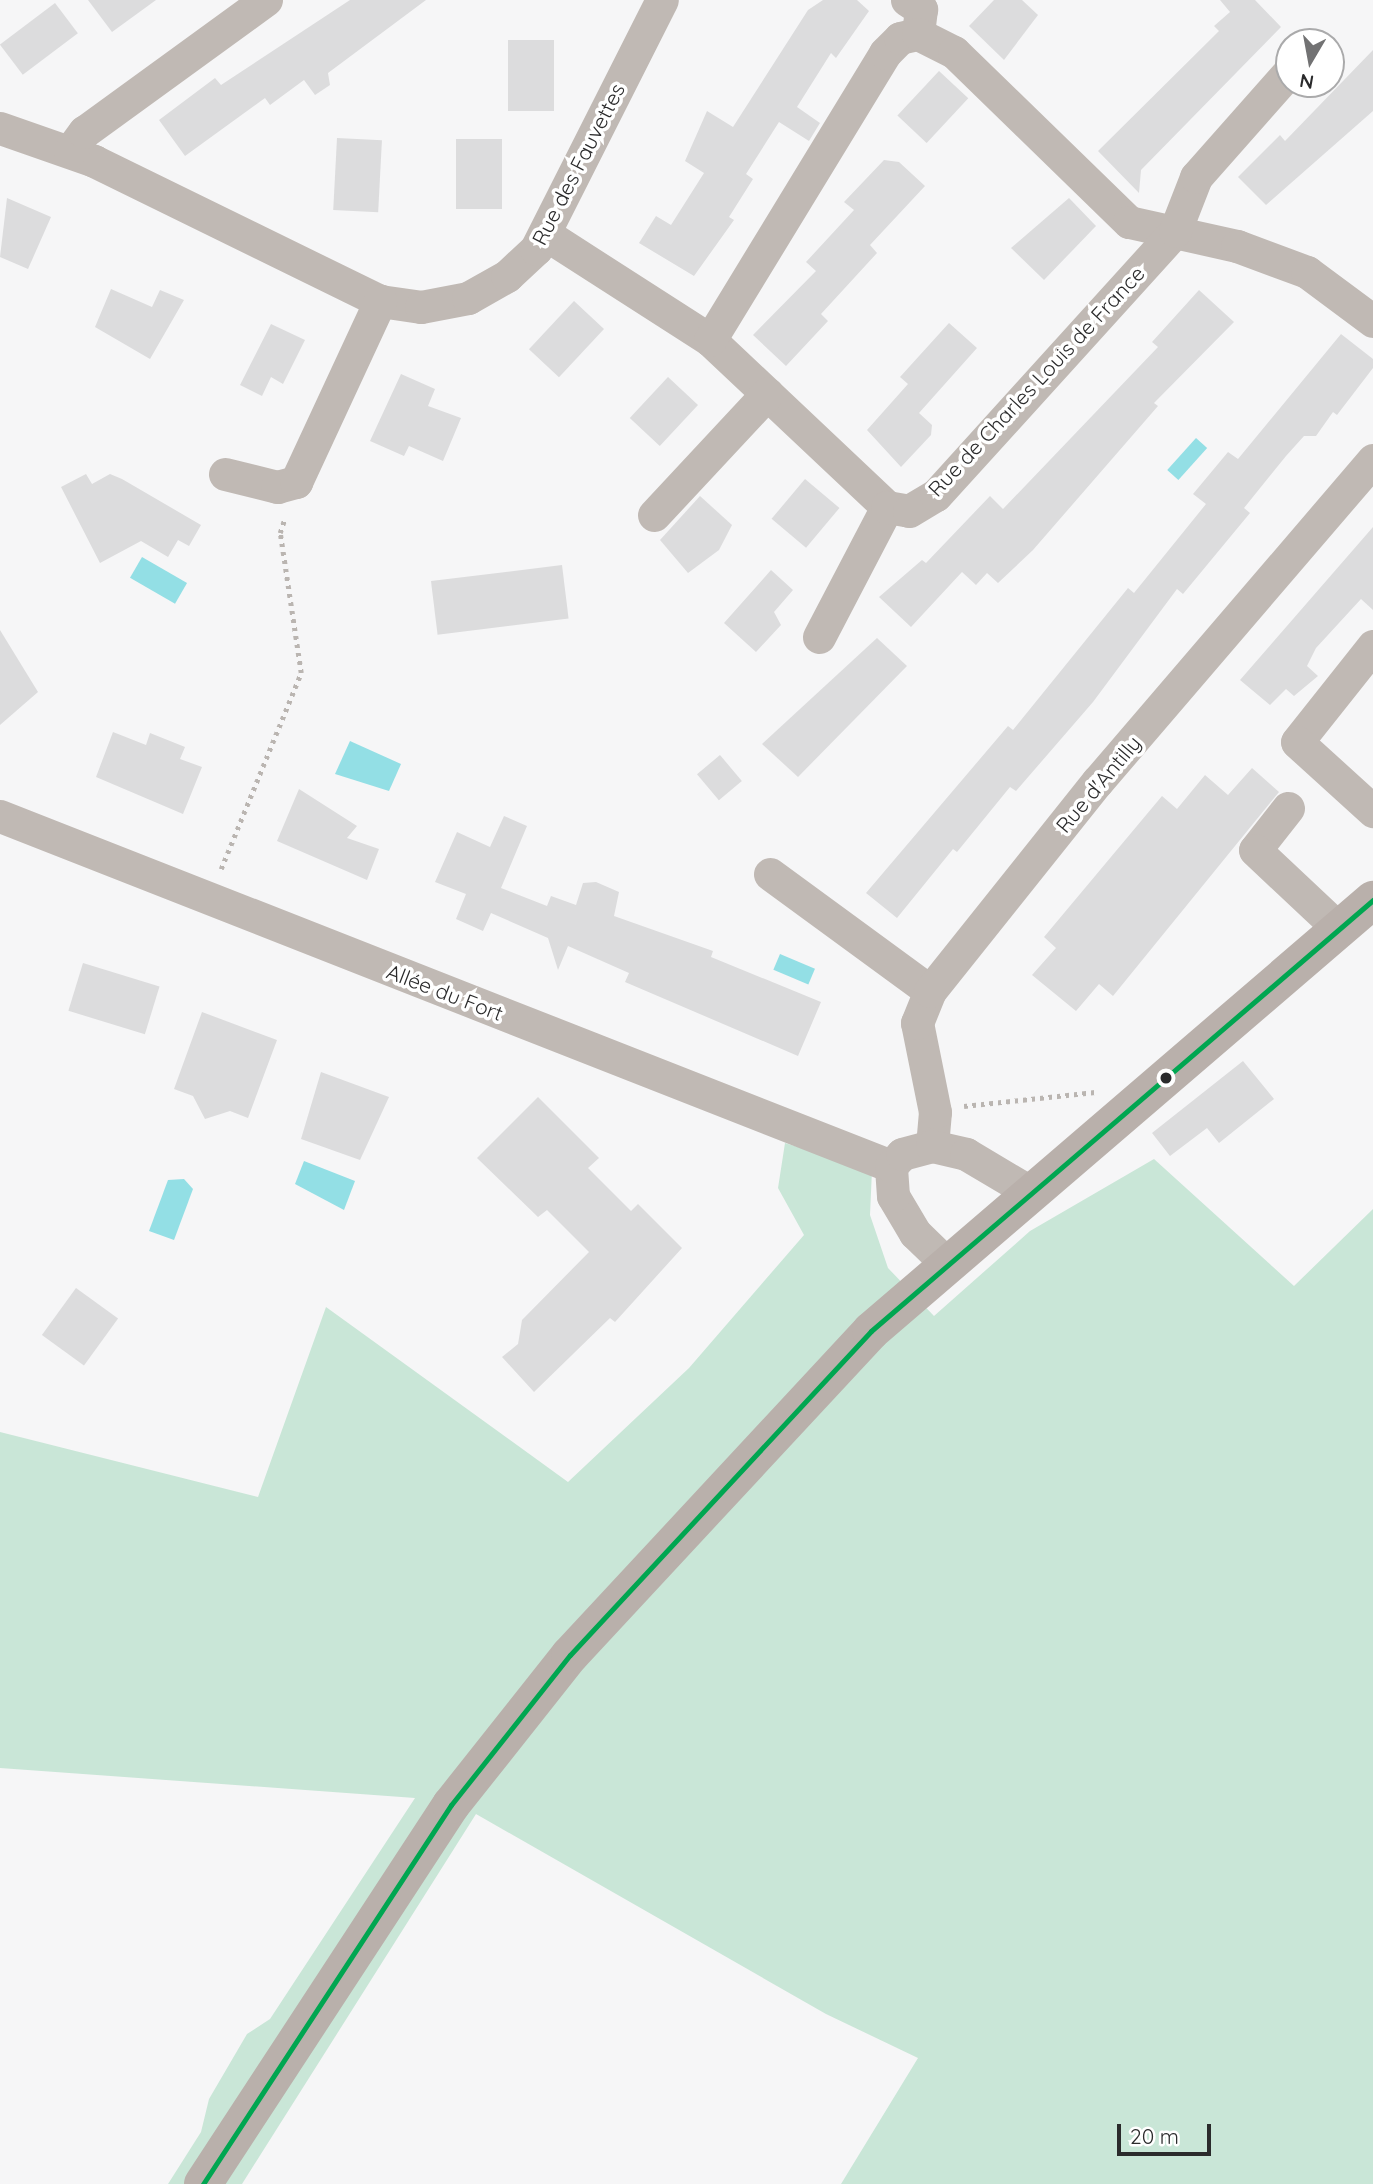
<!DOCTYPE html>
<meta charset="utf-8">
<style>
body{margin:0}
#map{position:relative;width:1373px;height:2184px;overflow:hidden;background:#f6f6f7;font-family:Quicksand,sans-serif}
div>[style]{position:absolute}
.green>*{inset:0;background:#c9e6d7}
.water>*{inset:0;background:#93dfe5;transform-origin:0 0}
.building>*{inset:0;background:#dcdcdd;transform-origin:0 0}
.path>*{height:4.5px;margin-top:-2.25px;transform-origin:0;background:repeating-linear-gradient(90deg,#bab5b1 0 3.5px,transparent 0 8.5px)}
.minor>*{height:33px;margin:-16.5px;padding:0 16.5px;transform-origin:16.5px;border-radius:16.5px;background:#c0b9b4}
.major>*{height:38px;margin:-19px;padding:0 19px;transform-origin:19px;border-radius:19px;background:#b9b0ab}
.bus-1>*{height:5px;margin:-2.5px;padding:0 2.5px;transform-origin:2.5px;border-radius:2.5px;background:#00a651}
.dots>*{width:19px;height:19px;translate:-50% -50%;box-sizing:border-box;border:4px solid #fff;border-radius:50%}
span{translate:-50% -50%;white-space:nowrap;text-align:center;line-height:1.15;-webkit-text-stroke:7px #fff;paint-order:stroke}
.street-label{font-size:21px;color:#2b2b2c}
.north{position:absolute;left:1275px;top:28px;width:70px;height:70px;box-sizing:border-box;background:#fff;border:2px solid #aaaaab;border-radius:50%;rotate:190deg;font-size:19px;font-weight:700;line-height:28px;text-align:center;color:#2b2b2c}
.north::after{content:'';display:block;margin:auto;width:24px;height:32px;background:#727273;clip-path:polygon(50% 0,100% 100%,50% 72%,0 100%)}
.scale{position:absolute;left:1117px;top:2124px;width:94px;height:32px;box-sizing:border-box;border:4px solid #2b2b2c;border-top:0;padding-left:9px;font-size:21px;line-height:24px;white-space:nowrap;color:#2b2b2c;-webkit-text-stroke:5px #fff;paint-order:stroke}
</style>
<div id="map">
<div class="green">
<i style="clip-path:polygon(785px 1143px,872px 1170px,870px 1215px,888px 1268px,934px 1316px,1030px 1231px,1154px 1159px,1294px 1286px,1373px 1209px,1373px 2184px,841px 2184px,918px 2058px,826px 2014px,476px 1814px,242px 2184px,168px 2184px,201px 2132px,209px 2099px,247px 2034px,270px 2019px,415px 1798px,0 1768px,0 1432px,258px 1497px,326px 1307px,568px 1482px,689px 1368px,804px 1235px,778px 1188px)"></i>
</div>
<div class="water">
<i style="left:1196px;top:438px;width:15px;height:43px;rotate:42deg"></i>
<i style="left:142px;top:557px;width:52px;height:24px;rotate:30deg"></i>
<i style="clip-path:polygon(350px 741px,401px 764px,389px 791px,335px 774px)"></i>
<i style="left:780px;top:954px;width:38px;height:17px;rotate:23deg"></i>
<i style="clip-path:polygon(304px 1161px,355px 1181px,344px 1210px,295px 1184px)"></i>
<i style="clip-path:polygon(184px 1179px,193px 1189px,174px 1240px,149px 1231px,168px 1180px)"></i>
</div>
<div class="building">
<i style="clip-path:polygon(88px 0,156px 0,112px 32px)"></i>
<i style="clip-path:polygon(350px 0,426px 0,328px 73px,330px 85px,315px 95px,304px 80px,270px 105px,265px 98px,185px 156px,159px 120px,215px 78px,221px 85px)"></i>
<i style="clip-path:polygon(823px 0,857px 0,869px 11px,836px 58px,831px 53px,797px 107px,820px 123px,809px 141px,779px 122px,746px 174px,753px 179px,729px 217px,734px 220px,694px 276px,639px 243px,656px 216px,671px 225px,704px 173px,685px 161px,707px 111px,733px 127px,808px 10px)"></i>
<i style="clip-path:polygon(994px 0,1022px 0,1038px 15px,1004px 60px,969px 26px)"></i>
<i style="clip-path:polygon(1220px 0,1255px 0,1281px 27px,1141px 170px,1139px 193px,1098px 151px,1219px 31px,1214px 26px,1230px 12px)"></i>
<i style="left:55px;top:3px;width:38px;height:69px;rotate:53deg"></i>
<i style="left:508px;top:40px;width:46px;height:71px"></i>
<i style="clip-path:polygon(1373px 50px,1373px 111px,1266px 205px,1238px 177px,1280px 135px,1285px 141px)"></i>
<i style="left:939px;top:71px;width:40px;height:61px;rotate:43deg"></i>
<i style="left:337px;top:138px;width:45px;height:72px;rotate:3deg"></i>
<i style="left:502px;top:139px;width:70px;height:46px;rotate:90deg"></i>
<i style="clip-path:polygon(884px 160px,899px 162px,925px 186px,870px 245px,877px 253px,821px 314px,828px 321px,786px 366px,753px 335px,816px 271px,806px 262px,854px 210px,844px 202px)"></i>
<i style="clip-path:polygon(7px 198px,51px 217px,28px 269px,0 257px)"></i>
<i style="clip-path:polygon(1069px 198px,1096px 226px,1044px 280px,1011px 248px)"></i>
<i style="clip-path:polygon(111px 289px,152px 307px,160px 290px,184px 300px,150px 359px,95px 327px)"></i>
<i style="clip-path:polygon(1199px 290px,1234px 322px,1154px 403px,1158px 406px,1033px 550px,998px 583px,987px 573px,976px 585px,962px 572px,911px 627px,879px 597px,922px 560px,926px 563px,990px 496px,1003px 509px,1158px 347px,1152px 342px)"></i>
<i style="left:574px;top:301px;width:41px;height:66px;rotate:43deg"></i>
<i style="clip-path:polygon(949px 323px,977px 348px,919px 413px,932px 425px,931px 435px,901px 467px,867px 430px,908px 384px,900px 377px)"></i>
<i style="clip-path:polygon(271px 324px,305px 340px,283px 384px,271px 377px,262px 396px,240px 385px)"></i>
<i style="clip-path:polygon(1341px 334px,1373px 359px,1373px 368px,1337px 415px,1333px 412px,1316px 436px,1304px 436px,1286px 456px,1244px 508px,1250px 513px,1183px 594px,1177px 589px,1093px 702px,1016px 791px,1010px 787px,957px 852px,953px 849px,897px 918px,866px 893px,1008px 726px,1013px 730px,1128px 588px,1134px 593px,1206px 504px,1193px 494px,1228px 452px,1238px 459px)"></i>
<i style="clip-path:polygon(401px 374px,435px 389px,428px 406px,461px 418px,443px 461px,409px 446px,404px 456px,370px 441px)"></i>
<i style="left:668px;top:377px;width:41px;height:56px;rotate:43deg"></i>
<i style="clip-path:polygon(86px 474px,92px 484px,110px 474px,122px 479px,201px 525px,189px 546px,178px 540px,168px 557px,141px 541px,100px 563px,61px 487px)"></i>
<i style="left:805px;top:479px;width:45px;height:52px;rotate:40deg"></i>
<i style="clip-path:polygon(700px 496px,732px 525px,719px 550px,688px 573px,660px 540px)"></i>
<i style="clip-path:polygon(1373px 527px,1373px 610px,1361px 599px,1316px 648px,1307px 666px,1318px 676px,1294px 696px,1286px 689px,1270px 705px,1240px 680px)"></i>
<i style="left:562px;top:565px;width:54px;height:132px;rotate:83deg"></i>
<i style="clip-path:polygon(771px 570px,793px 590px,774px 612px,781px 625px,756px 652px,724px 623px)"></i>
<i style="clip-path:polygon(0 630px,38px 692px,0 725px)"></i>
<i style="clip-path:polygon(877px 638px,907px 666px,798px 777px,762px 744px)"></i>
<i style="clip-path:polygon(113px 732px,146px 745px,150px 733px,185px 747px,180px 759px,202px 767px,183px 814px,96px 777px)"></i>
<i style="left:720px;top:755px;width:34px;height:30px;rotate:50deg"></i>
<i style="clip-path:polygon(1252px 768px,1279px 792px,1113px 996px,1099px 984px,1076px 1011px,1032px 975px,1056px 948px,1044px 937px,1162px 796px,1177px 809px,1205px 775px,1228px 795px)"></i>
<i style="clip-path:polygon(299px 789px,357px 826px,347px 838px,379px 849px,367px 880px,277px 841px)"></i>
<i style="clip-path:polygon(504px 816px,527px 826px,501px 888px,547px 906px,551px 896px,576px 905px,583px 883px,596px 882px,619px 892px,614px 916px,713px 951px,711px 957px,821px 1002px,798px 1056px,625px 982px,629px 973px,568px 946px,558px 970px,548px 938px,491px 913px,483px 931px,456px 919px,466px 894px,435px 882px,457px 832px,490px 847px)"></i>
<i style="left:83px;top:963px;width:80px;height:50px;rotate:17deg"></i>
<i style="clip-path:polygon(202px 1012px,277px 1040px,248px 1118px,230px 1111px,205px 1119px,193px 1096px,174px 1089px)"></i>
<i style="clip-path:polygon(1243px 1061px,1274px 1099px,1219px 1143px,1207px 1128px,1170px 1156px,1152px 1133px)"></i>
<i style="clip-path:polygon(321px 1072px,389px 1097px,360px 1160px,301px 1139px)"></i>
<i style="clip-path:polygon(538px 1097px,599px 1158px,588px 1168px,631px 1211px,638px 1204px,682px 1248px,615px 1322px,610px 1318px,534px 1392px,502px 1357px,518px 1344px,522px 1320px,589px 1252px,547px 1210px,538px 1217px,477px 1158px)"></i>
<i style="left:76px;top:1288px;width:52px;height:58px;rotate:36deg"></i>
</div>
<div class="path">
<i style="left:221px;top:869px;width:212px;rotate:-67.8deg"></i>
<i style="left:301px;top:673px;width:142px;rotate:-98.5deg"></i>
<i style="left:280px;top:533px;width:16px;rotate:-72deg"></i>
<i style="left:964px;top:1106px;width:132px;rotate:-6.1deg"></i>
</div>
<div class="minor">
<i style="left:907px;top:0;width:17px;rotate:33deg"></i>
<i style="left:921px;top:9px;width:25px;rotate:97deg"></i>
<i style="left:0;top:128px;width:100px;rotate:19.3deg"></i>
<i style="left:94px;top:161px;width:318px;rotate:26.1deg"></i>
<i style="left:380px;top:301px;width:41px;rotate:8.3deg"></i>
<i style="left:421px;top:307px;width:48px;rotate:-10.8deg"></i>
<i style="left:468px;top:298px;width:45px;rotate:-29.4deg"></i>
<i style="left:507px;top:276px;width:40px;rotate:-43deg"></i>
<i style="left:536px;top:249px;width:279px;rotate:-63.2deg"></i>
<i style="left:70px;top:151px;width:24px;rotate:-54deg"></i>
<i style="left:84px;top:132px;width:225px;rotate:-36deg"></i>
<i style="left:545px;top:234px;width:196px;rotate:32.7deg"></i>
<i style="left:710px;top:340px;width:243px;rotate:43.3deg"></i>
<i style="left:710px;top:340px;width:336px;rotate:-58.6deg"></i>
<i style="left:885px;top:53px;width:21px;rotate:-45deg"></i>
<i style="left:900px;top:38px;width:18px;rotate:-13deg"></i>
<i style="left:918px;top:34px;width:40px;rotate:26.6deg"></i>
<i style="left:954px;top:52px;width:244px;rotate:44.2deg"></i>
<i style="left:1129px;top:222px;width:111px;rotate:12.5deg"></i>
<i style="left:1237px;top:246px;width:75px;rotate:20.4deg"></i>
<i style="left:1307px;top:272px;width:82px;rotate:36.6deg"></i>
<i style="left:225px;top:474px;width:54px;rotate:14deg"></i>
<i style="left:277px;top:487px;width:20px;rotate:-15deg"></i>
<i style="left:296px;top:482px;width:200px;rotate:-65.1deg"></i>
<i style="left:654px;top:515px;width:166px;rotate:-47deg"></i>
<i style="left:819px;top:637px;width:147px;rotate:-62.4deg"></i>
<i style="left:887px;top:507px;width:22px;rotate:10deg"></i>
<i style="left:909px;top:511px;width:31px;rotate:-31deg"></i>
<i style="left:936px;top:495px;width:356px;rotate:-47.8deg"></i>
<i style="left:1175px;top:231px;width:58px;rotate:-68.7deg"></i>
<i style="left:1196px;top:177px;width:140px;rotate:-48.5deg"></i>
<i style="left:1373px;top:646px;width:122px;rotate:128.4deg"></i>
<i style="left:1297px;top:742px;width:103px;rotate:42.2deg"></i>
<i style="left:1288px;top:808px;width:53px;rotate:128.2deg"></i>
<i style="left:1255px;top:850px;width:115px;rotate:43.2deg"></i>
<i style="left:0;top:816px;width:957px;rotate:21.45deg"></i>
<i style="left:770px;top:874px;width:198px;rotate:36.2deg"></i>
<i style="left:932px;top:1146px;width:34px;rotate:-85deg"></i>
<i style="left:935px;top:1112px;width:91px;rotate:-101.4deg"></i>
<i style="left:917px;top:1023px;width:35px;rotate:-68deg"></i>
<i style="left:930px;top:991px;width:268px;rotate:-51.4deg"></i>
<i style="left:1097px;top:782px;width:424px;rotate:-49.4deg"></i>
<i style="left:946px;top:1263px;width:43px;rotate:-135.9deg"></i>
<i style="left:915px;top:1233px;width:43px;rotate:-120.7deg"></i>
<i style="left:893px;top:1196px;width:30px;rotate:-94deg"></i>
<i style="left:891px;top:1166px;width:16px;rotate:-47deg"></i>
<i style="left:902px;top:1154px;width:31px;rotate:-15deg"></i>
<i style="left:932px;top:1146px;width:35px;rotate:13deg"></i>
<i style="left:966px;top:1154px;width:74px;rotate:30.7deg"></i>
</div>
<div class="major">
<i style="left:203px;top:2184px;width:453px;rotate:-56.8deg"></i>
<i style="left:451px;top:1805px;width:191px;rotate:-51.6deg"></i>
<i style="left:570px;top:1655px;width:442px;rotate:-47.1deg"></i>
<i style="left:871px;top:1331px;width:662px;rotate:-40.65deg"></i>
</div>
<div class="bus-1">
<i style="left:203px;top:2184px;width:453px;rotate:-56.8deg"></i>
<i style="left:451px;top:1805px;width:191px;rotate:-51.6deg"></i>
<i style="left:570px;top:1655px;width:442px;rotate:-47.1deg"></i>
<i style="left:871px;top:1331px;width:662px;rotate:-40.65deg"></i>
</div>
<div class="dots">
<i style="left:1166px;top:1078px;background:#2b2b2c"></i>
</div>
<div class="street-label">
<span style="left:578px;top:164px;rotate:-63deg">Rue des Fauvettes</span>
<span style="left:1036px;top:381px;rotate:-47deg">Rue de Charles Louis de France</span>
<span style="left:1098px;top:784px;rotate:-50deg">Rue d'Antilly</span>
<span style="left:445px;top:992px;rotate:21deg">Allée du Fort</span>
</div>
<div class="north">N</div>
<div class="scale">20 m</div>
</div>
